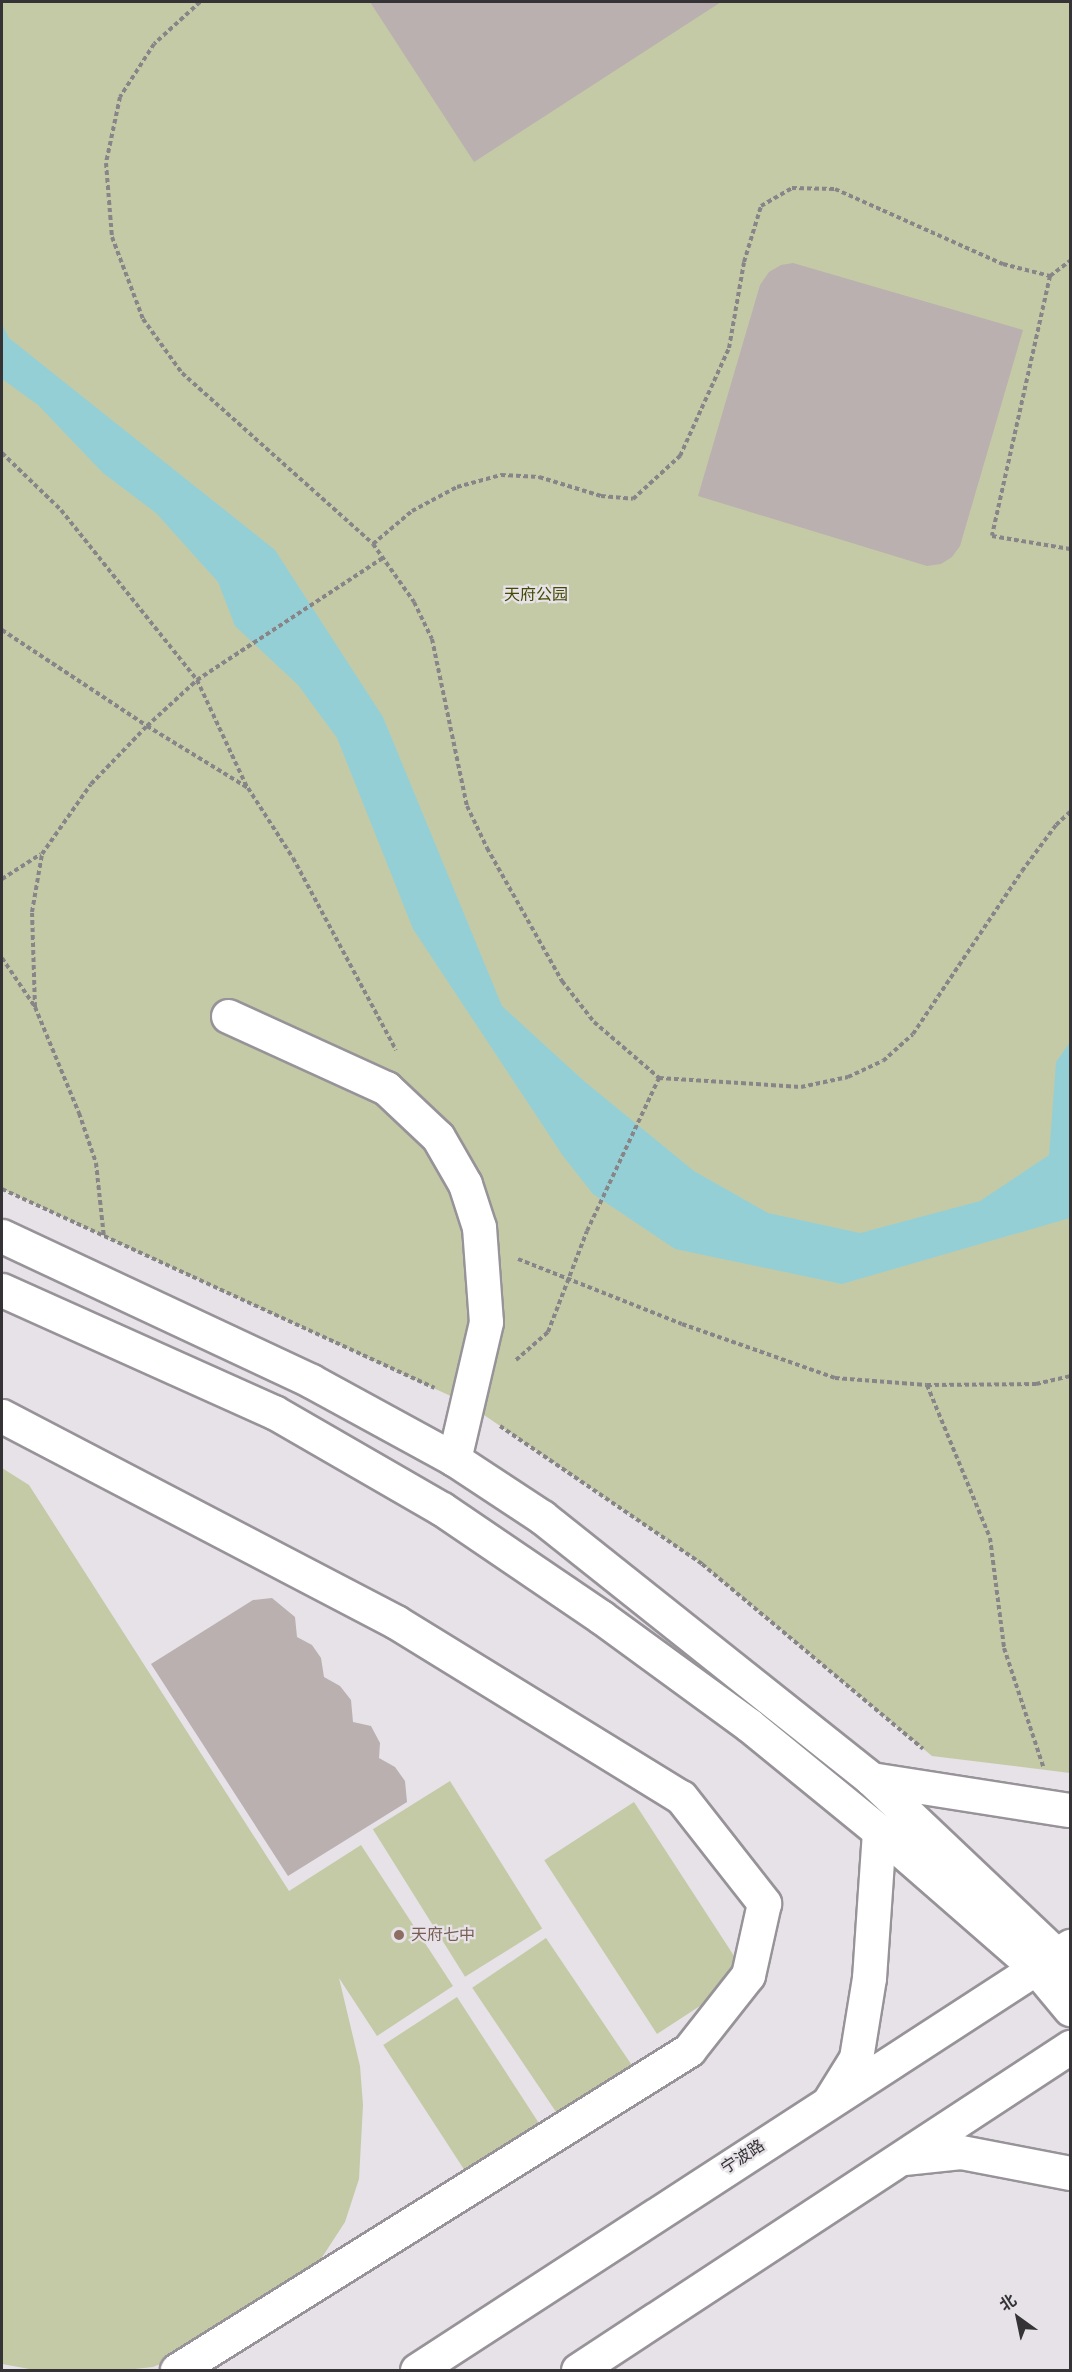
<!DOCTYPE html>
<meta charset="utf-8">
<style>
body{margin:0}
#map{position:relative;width:1072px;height:2372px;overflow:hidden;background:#e6e2e8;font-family:"Work Sans","Noto Sans SC",sans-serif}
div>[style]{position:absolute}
.green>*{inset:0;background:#c5caa6;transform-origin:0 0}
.water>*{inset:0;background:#95cfd6}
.building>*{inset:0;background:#b9b0af}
.path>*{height:4px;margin-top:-2px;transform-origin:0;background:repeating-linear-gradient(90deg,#888589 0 4.5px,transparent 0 7.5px)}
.roads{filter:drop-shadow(2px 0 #979398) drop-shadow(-2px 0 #979398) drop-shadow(0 2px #979398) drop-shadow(0 -2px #979398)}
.minor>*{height:33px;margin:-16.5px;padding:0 16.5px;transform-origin:16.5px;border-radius:16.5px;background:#fff}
.major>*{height:33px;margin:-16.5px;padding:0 16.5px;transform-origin:16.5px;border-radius:16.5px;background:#fff}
.dots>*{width:16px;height:16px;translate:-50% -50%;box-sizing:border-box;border:3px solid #e6e2e8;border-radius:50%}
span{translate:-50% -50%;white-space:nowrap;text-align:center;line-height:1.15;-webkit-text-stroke:4.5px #e6e2e8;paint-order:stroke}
.park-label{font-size:16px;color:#444a00}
.education-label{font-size:16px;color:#785e54}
.left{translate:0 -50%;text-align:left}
.street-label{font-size:16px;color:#353335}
.frame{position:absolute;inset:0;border:3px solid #353335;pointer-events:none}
.north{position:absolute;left:988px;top:2288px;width:60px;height:60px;-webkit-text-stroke:4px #e6e2e8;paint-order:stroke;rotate:327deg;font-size:16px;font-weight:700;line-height:24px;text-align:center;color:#353335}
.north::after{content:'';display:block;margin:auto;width:21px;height:27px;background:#353335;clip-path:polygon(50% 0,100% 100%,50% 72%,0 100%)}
</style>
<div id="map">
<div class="green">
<i style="clip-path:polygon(2px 2px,1070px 2px,1070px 1773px,932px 1756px,702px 1564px,468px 1404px,2px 1189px)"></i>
<i style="clip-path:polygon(2px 1468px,29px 1485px,289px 1891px,361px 1845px,453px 1986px,377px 2036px,339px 1978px,360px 2066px,363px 2105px,359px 2179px,345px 2222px,319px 2262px,204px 2346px,153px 2367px,126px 2370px,35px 2370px,2px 2364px)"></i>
<i style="left:450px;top:1781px;width:174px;height:91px;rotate:58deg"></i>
<i style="left:634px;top:1802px;width:207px;height:107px;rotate:57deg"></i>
<i style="left:546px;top:1938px;width:156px;height:89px;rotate:56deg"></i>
<i style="left:457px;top:1997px;width:158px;height:88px;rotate:57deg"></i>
</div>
<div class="water">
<i style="clip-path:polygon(2px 324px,9px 338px,275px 550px,383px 717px,502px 1006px,584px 1081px,694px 1171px,768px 1213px,860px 1233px,980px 1201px,1049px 1155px,1056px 1062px,1070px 1042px,1070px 1218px,842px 1284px,675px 1249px,593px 1194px,563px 1156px,413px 929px,337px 738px,298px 685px,235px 626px,218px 582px,156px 513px,103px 473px,38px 405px,2px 379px)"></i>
</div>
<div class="building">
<i style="clip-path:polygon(370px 2px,721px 2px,474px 162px)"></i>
<i style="clip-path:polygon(793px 263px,1023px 330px,960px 546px,952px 557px,941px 564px,927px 566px,698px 496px,760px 285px,769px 272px,781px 265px)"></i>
<i style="clip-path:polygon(272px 1598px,295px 1617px,297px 1637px,312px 1645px,321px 1658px,324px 1677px,340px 1686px,351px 1700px,353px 1722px,371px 1726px,380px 1743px,379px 1758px,395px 1767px,405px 1781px,407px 1802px,288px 1876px,151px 1664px,253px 1600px)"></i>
</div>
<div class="path">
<i style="left:200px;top:2px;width:62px;rotate:137.6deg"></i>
<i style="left:154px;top:44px;width:63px;rotate:122.7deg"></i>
<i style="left:120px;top:97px;width:67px;rotate:102deg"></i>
<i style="left:106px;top:163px;width:74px;rotate:85.4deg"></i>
<i style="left:112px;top:237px;width:88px;rotate:69.3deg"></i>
<i style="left:143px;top:319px;width:67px;rotate:54.2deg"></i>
<i style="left:182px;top:373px;width:256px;rotate:41.8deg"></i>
<i style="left:373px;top:544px;width:71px;rotate:54.7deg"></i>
<i style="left:414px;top:602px;width:41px;rotate:64.1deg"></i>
<i style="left:432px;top:639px;width:171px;rotate:78.2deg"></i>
<i style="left:467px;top:806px;width:47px;rotate:64.5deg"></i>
<i style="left:487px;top:848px;width:153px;rotate:60.6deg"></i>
<i style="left:562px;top:981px;width:52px;rotate:52deg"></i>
<i style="left:594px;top:1022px;width:86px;rotate:40.7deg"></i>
<i style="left:659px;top:1078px;width:142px;rotate:3.6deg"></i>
<i style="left:801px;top:1087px;width:48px;rotate:-12deg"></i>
<i style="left:848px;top:1077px;width:38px;rotate:-25deg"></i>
<i style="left:883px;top:1061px;width:40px;rotate:-42deg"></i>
<i style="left:913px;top:1034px;width:196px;rotate:-56.2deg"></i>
<i style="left:1022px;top:871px;width:57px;rotate:-53.5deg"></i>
<i style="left:1056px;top:825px;width:19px;rotate:-43deg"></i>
<i style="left:1050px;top:276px;width:266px;rotate:102.6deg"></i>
<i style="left:992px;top:536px;width:79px;rotate:9.5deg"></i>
<i style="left:2px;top:453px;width:82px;rotate:44deg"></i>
<i style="left:61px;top:510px;width:218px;rotate:51.3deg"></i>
<i style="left:197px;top:680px;width:118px;rotate:65deg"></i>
<i style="left:373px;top:544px;width:51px;rotate:-40.2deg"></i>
<i style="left:412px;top:511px;width:51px;rotate:-28.1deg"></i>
<i style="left:457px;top:487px;width:46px;rotate:-15.3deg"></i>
<i style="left:501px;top:475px;width:38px;rotate:3deg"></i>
<i style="left:539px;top:477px;width:65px;rotate:17deg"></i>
<i style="left:601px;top:496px;width:32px;rotate:5deg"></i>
<i style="left:633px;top:499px;width:64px;rotate:-42.5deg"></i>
<i style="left:680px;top:456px;width:119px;rotate:-65.6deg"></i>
<i style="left:729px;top:348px;width:87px;rotate:-80.1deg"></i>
<i style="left:744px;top:262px;width:59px;rotate:-73.1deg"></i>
<i style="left:761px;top:206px;width:36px;rotate:-30deg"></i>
<i style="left:792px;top:188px;width:43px;rotate:1.3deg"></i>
<i style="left:835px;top:189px;width:184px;rotate:24.1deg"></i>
<i style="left:1003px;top:264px;width:49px;rotate:14.3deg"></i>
<i style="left:1050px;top:276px;width:25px;rotate:-37deg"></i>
<i style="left:2px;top:630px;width:174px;rotate:33.5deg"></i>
<i style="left:147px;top:726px;width:119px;rotate:31.5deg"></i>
<i style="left:248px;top:788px;width:83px;rotate:57.3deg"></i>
<i style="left:293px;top:858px;width:218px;rotate:61.8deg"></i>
<i style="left:2px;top:879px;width:46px;rotate:-32.7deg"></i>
<i style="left:2px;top:958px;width:59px;rotate:56deg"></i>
<i style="left:35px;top:1007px;width:115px;rotate:67.5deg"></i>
<i style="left:79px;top:1113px;width:53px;rotate:71.2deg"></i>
<i style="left:96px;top:1163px;width:75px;rotate:83.9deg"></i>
<i style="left:35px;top:1007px;width:95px;rotate:-91.8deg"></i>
<i style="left:32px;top:912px;width:59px;rotate:-80.2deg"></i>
<i style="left:42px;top:854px;width:85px;rotate:-55deg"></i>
<i style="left:91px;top:784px;width:81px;rotate:-46deg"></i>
<i style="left:147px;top:726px;width:68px;rotate:-42.6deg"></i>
<i style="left:197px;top:680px;width:224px;rotate:-33.3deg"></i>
<i style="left:2px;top:1189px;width:476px;rotate:24.7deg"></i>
<i style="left:518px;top:1259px;width:176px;rotate:21.6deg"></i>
<i style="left:682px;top:1324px;width:162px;rotate:19.4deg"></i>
<i style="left:835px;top:1378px;width:92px;rotate:4.4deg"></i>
<i style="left:927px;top:1385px;width:109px;rotate:-0.5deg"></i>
<i style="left:1036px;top:1384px;width:35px;rotate:-13deg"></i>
<i style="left:516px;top:1360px;width:43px;rotate:-41.2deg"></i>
<i style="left:548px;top:1332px;width:108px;rotate:-68.9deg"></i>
<i style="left:587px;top:1231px;width:169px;rotate:-64.8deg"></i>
<i style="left:927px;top:1385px;width:165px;rotate:67.6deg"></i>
<i style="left:990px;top:1538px;width:111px;rotate:82.7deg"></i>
<i style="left:1004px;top:1648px;width:127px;rotate:71.7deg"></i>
<i style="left:500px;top:1426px;width:245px;rotate:34.3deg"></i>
<i style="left:702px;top:1564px;width:288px;rotate:39.9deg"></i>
</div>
<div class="roads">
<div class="minor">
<i style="left:228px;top:1016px;width:174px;rotate:24.5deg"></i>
<i style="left:386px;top:1088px;width:71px;rotate:43.3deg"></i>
<i style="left:438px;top:1137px;width:54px;rotate:60.1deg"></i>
<i style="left:465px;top:1184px;width:45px;rotate:72deg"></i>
<i style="left:479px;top:1227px;width:95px;rotate:85.8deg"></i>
<i style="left:486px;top:1322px;width:141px;rotate:103.1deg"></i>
<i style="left:2px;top:1236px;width:341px;rotate:25.1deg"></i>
<i style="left:311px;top:1381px;width:163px;rotate:28.6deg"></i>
<i style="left:454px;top:1459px;width:105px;rotate:33.4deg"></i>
<i style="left:542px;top:1517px;width:421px;rotate:38.5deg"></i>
<i style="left:871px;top:1779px;width:274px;rotate:43.5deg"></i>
<i style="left:2px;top:1290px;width:298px;rotate:24.2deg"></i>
<i style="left:274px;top:1412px;width:194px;rotate:30deg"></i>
<i style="left:442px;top:1509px;width:192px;rotate:34.2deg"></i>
<i style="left:601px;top:1617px;width:183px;rotate:36.1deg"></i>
<i style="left:749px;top:1725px;width:168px;rotate:39.2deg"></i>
<i style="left:879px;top:1831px;width:207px;rotate:41.1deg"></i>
<i style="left:1035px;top:1967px;width:55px;rotate:50.2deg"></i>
<i style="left:2px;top:1416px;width:445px;rotate:27.6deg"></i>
<i style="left:396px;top:1622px;width:334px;rotate:31.6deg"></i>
<i style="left:681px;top:1797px;width:135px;rotate:51.9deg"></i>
<i style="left:764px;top:1903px;width:74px;rotate:102.5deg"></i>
<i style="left:748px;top:1975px;width:95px;rotate:128.2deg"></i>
<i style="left:689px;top:2050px;width:604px;rotate:147.99deg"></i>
<i style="left:871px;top:1779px;width:201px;rotate:8.9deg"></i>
<i style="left:830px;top:2100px;width:49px;rotate:-58.2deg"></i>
<i style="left:856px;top:2058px;width:81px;rotate:-80.8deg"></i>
<i style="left:869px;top:1978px;width:147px;rotate:-86.1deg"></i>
<i style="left:904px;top:2158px;width:57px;rotate:-6deg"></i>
<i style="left:961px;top:2152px;width:111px;rotate:10.9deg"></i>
</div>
<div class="major">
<i style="left:417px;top:2370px;width:779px;rotate:-33deg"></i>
<i style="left:578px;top:2370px;width:589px;rotate:-33.29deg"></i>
</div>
</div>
<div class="dots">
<i style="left:399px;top:1935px;background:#8d6e63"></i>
</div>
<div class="park-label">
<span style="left:536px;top:595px">天府公园</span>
</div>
<div class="education-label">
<span class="left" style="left:411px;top:1935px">天府七中</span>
</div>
<div class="street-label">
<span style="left:743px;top:2157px;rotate:-33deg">宁波路</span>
</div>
<div class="frame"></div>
<div class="north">北</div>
</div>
